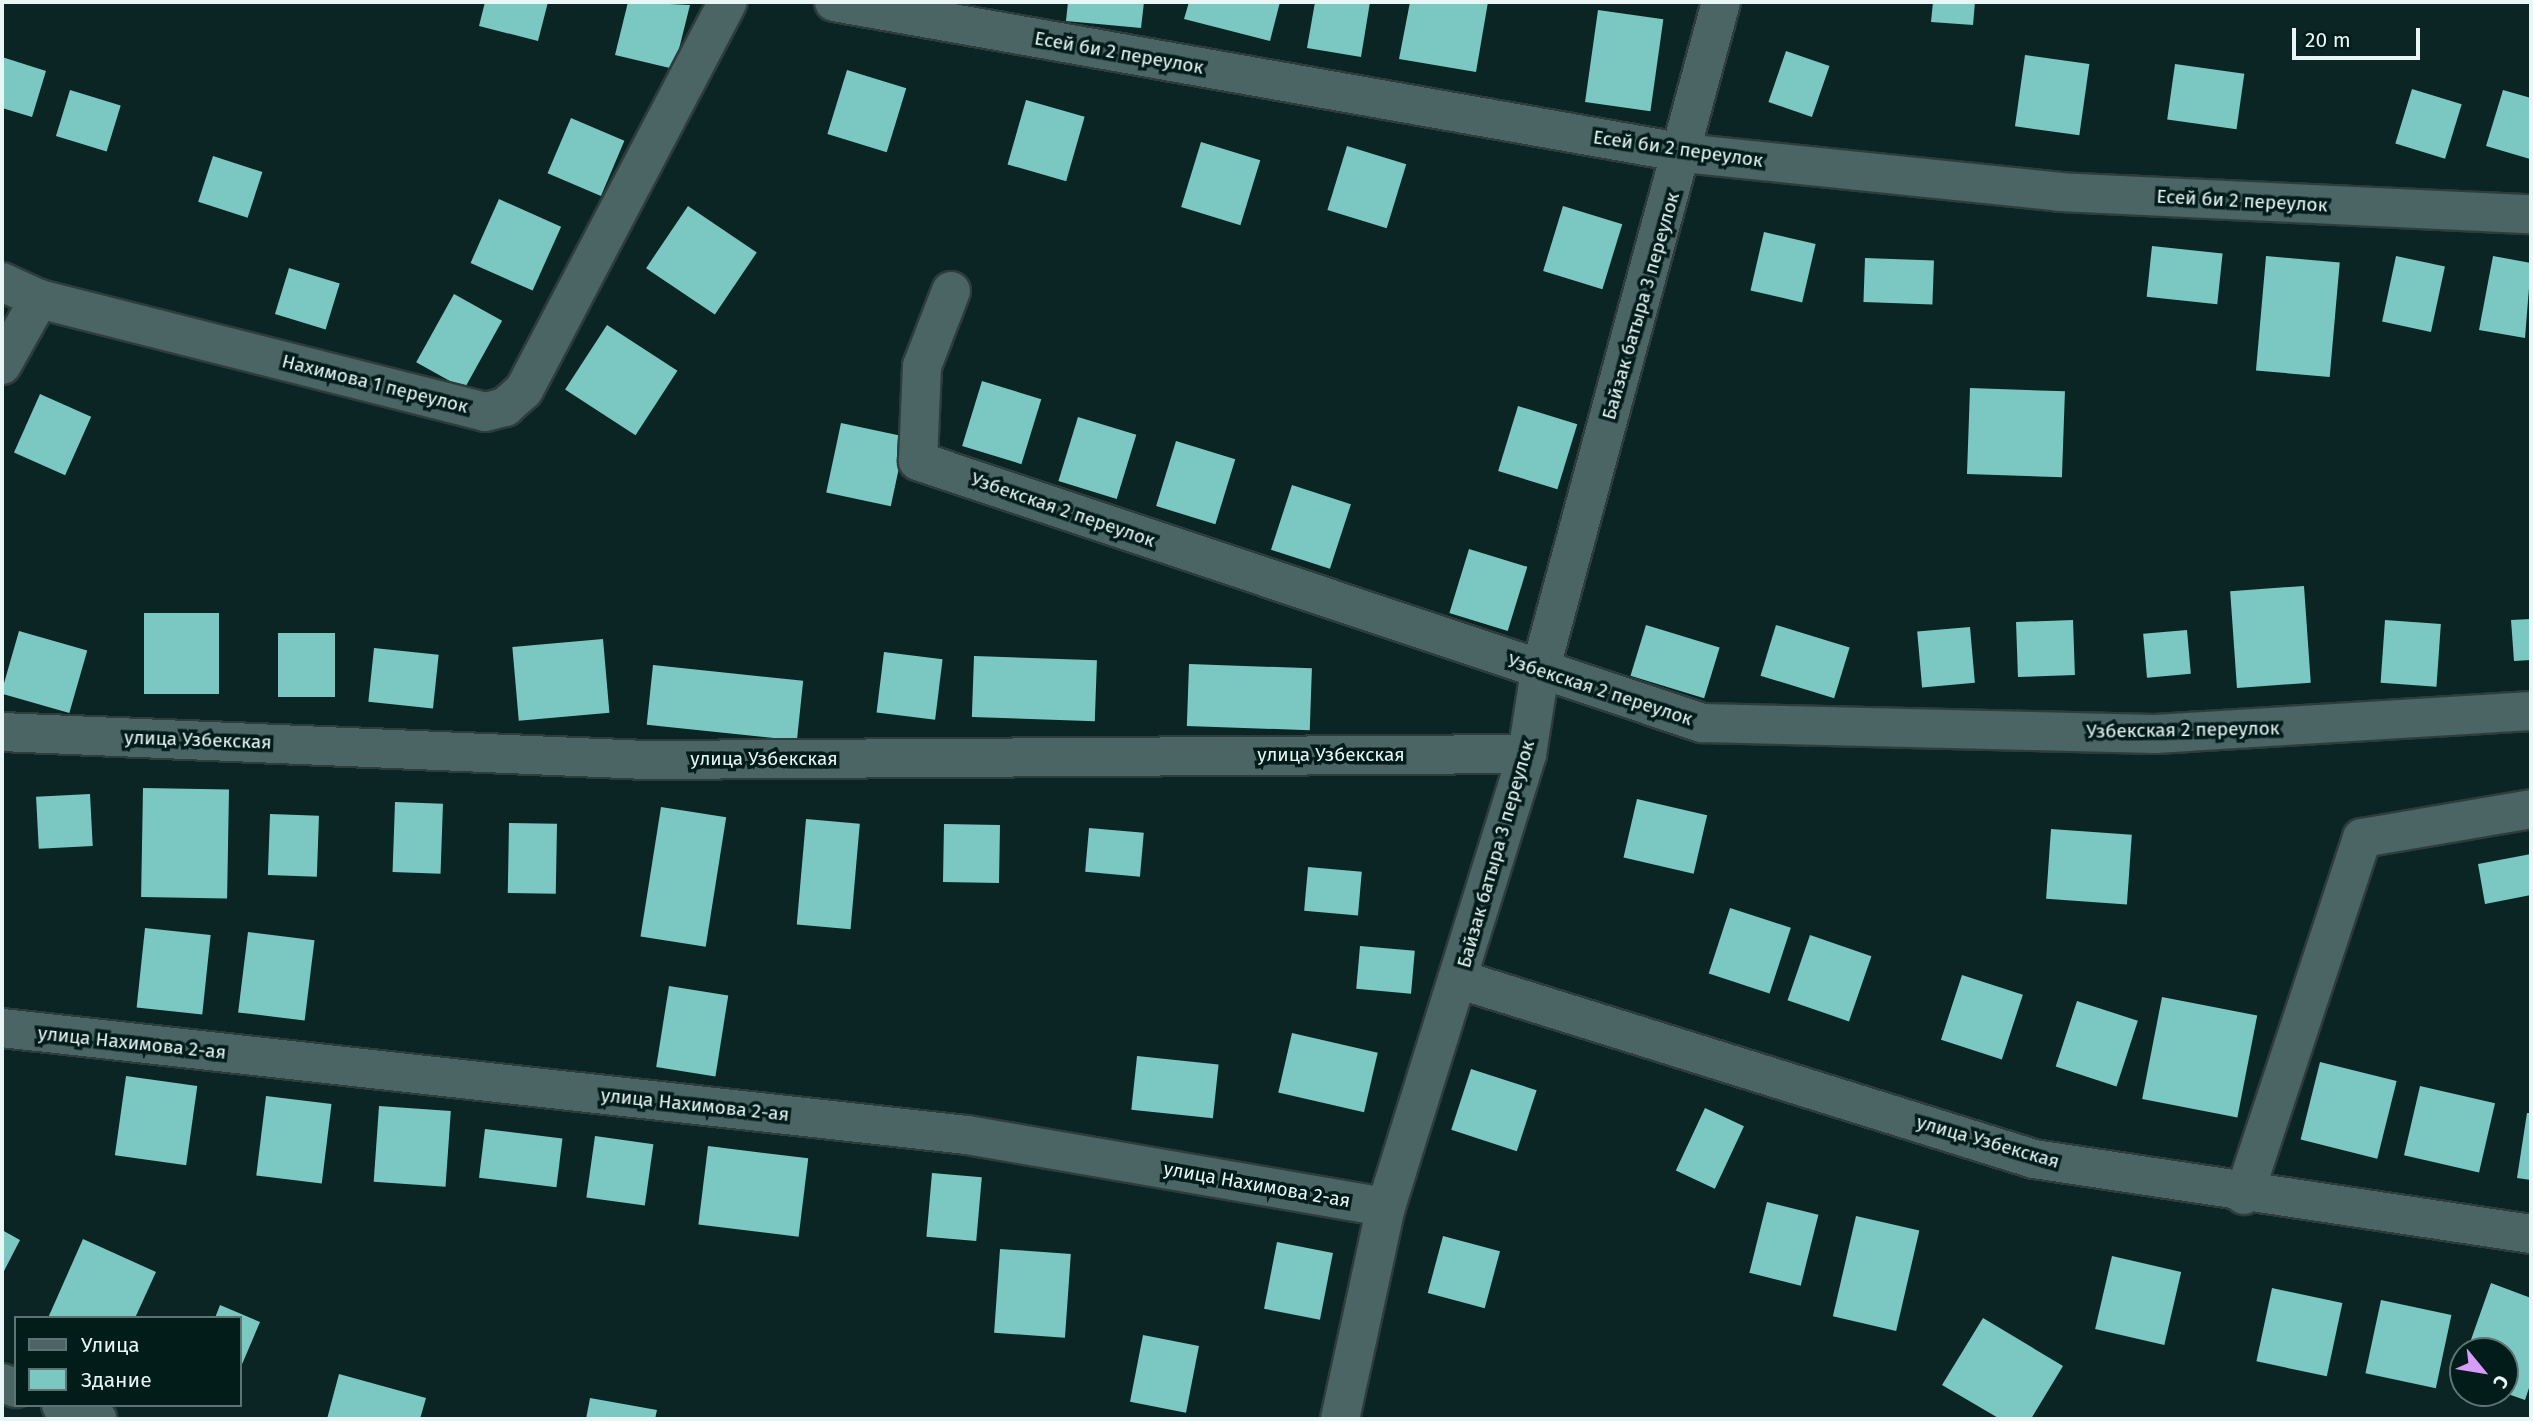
<!DOCTYPE html>
<meta charset="utf-8">
<style>
body{margin:0}
#map{position:relative;width:2533px;height:1421px;overflow:hidden;background:#0a2523;font-family:"Fira Sans",sans-serif}
div>[style]{position:absolute}
.building>*{inset:0;background:#7bc8c2;transform-origin:0 0}
.roads{filter:drop-shadow(2px 0 #2e3d3c) drop-shadow(-2px 0 #2e3d3c) drop-shadow(0 2px #2e3d3c) drop-shadow(0 -2px #2e3d3c)}
.minor>*{height:38px;margin:-19px;padding:0 19px;transform-origin:19px;border-radius:19px;background:#4a6563}
span{translate:-50% -50%;white-space:nowrap;text-align:center;line-height:1.15;-webkit-text-stroke:7px #021c1a;paint-order:stroke}
.street-label{font-size:19px;color:#e8f7f6}
.frame{position:absolute;inset:0;border:4px solid #e8f7f6;pointer-events:none}
.legend{position:absolute;left:14px;top:1316px;width:228px;height:91px;box-sizing:border-box;background:#021c1a;border:2px solid #5e7472;margin:0;padding:9px 12px;list-style:none;font-size:21px;color:#e8f7f6}
.legend li{display:flex;align-items:center;gap:14px;height:35px}
.legend b{width:35px;border:2px solid #5e7472}
.north{position:absolute;left:2449px;top:1337px;width:70px;height:70px;box-sizing:border-box;background:#021c1a;border:2px solid #5e7472;border-radius:50%;rotate:120deg;font-size:19px;font-weight:700;line-height:28px;text-align:center;color:#e8f7f6}
.north::after{content:'';display:block;margin:auto;width:24px;height:32px;background:#d79bf8;clip-path:polygon(50% 0,100% 100%,50% 72%,0 100%)}
.scale{position:absolute;left:2292px;top:28px;width:128px;height:32px;box-sizing:border-box;border:4px solid #e8f7f6;border-top:0;padding-left:9px;font-size:21px;line-height:24px;white-space:nowrap;color:#e8f7f6;-webkit-text-stroke:5px #021c1a;paint-order:stroke}
</style>
<div id="map">
<div class="building">
<i style="clip-path:polygon(485px 2px,548px 2px,538px 41px,479px 26px)"></i>
<i style="clip-path:polygon(628px 2px,690px 5px,674px 69px,615px 55px)"></i>
<i style="clip-path:polygon(1068px 2px,1144px 2px,1141px 28px,1066px 21px)"></i>
<i style="clip-path:polygon(1189px 2px,1280px 2px,1270px 41px,1184px 19px)"></i>
<i style="clip-path:polygon(1315px 2px,1370px 2px,1361px 57px,1307px 48px)"></i>
<i style="clip-path:polygon(1410px 2px,1488px 2px,1476px 72px,1399px 59px)"></i>
<i style="clip-path:polygon(1933px 2px,1975px 2px,1973px 25px,1931px 22px)"></i>
<i style="left:1598px;top:10px;width:66px;height:93px;rotate:8deg"></i>
<i style="left:1786px;top:51px;width:46px;height:54px;rotate:19deg"></i>
<i style="left:2025px;top:55px;width:65px;height:72px;rotate:8deg"></i>
<i style="clip-path:polygon(2px 57px,46px 71px,32px 117px,2px 108px)"></i>
<i style="left:2175px;top:64px;width:70px;height:56px;rotate:8deg"></i>
<i style="left:847px;top:70px;width:62px;height:67px;rotate:17deg"></i>
<i style="left:2412px;top:89px;width:52px;height:57px;rotate:17deg"></i>
<i style="left:70px;top:90px;width:53px;height:48px;rotate:17deg"></i>
<i style="clip-path:polygon(2503px 90px,2531px 98px,2530px 159px,2486px 146px)"></i>
<i style="left:1026px;top:100px;width:61px;height:67px;rotate:16deg"></i>
<i style="left:571px;top:118px;width:58px;height:60px;rotate:23deg"></i>
<i style="left:1201px;top:142px;width:62px;height:68px;rotate:17deg"></i>
<i style="left:1347px;top:146px;width:62px;height:67px;rotate:17deg"></i>
<i style="left:213px;top:156px;width:52px;height:48px;rotate:18deg"></i>
<i style="left:499px;top:199px;width:68px;height:70px;rotate:24deg"></i>
<i style="left:688px;top:206px;width:83px;height:75px;rotate:34deg"></i>
<i style="left:1563px;top:206px;width:62px;height:68px;rotate:17deg"></i>
<i style="left:1764px;top:232px;width:53px;height:60px;rotate:13deg"></i>
<i style="left:2152px;top:246px;width:71px;height:51px;rotate:6deg"></i>
<i style="left:2266px;top:256px;width:74px;height:115px;rotate:5deg"></i>
<i style="left:2396px;top:256px;width:50px;height:67px;rotate:12deg"></i>
<i style="clip-path:polygon(2493px 256px,2531px 263px,2525px 338px,2479px 330px)"></i>
<i style="left:1865px;top:258px;width:69px;height:44px;rotate:2deg"></i>
<i style="left:289px;top:268px;width:53px;height:48px;rotate:17deg"></i>
<i style="left:454px;top:294px;width:55px;height:78px;rotate:29deg"></i>
<i style="left:607px;top:325px;width:84px;height:77px;rotate:33deg"></i>
<i style="left:982px;top:381px;width:62px;height:68px;rotate:17deg"></i>
<i style="left:1970px;top:388px;width:95px;height:86px;rotate:2deg"></i>
<i style="left:40px;top:394px;width:56px;height:64px;rotate:24deg"></i>
<i style="left:1518px;top:406px;width:62px;height:68px;rotate:17deg"></i>
<i style="left:1078px;top:417px;width:61px;height:67px;rotate:17deg"></i>
<i style="left:841px;top:423px;width:66px;height:71px;rotate:12deg"></i>
<i style="left:1176px;top:441px;width:62px;height:68px;rotate:17deg"></i>
<i style="left:1292px;top:485px;width:62px;height:68px;rotate:18deg"></i>
<i style="left:1469px;top:549px;width:61px;height:67px;rotate:17deg"></i>
<i style="left:2304px;top:586px;width:97px;height:74px;rotate:86deg"></i>
<i style="left:219px;top:613px;width:81px;height:75px;rotate:90deg"></i>
<i style="clip-path:polygon(2531px 619px,2531px 660px,2514px 661px,2511px 620px)"></i>
<i style="left:2073px;top:620px;width:55px;height:57px;rotate:88deg"></i>
<i style="left:2385px;top:620px;width:56px;height:63px;rotate:4deg"></i>
<i style="left:1646px;top:625px;width:77px;height:53px;rotate:17deg"></i>
<i style="left:1776px;top:625px;width:77px;height:53px;rotate:17deg"></i>
<i style="left:1970px;top:627px;width:56px;height:53px;rotate:85deg"></i>
<i style="left:2187px;top:630px;width:44px;height:44px;rotate:85deg"></i>
<i style="left:19px;top:631px;width:71px;height:65px;rotate:16deg"></i>
<i style="left:335px;top:633px;width:64px;height:57px;rotate:90deg"></i>
<i style="left:603px;top:639px;width:74px;height:91px;rotate:85deg"></i>
<i style="left:374px;top:648px;width:65px;height:54px;rotate:6deg"></i>
<i style="left:884px;top:652px;width:59px;height:61px;rotate:7deg"></i>
<i style="left:974px;top:656px;width:123px;height:61px;rotate:2deg"></i>
<i style="left:1189px;top:664px;width:123px;height:62px;rotate:2deg"></i>
<i style="left:653px;top:665px;width:151px;height:60px;rotate:6deg"></i>
<i style="left:143px;top:788px;width:86px;height:109px;rotate:1deg"></i>
<i style="left:90px;top:794px;width:52px;height:54px;rotate:87deg"></i>
<i style="left:1637px;top:799px;width:72px;height:60px;rotate:13deg"></i>
<i style="left:395px;top:802px;width:48px;height:70px;rotate:2deg"></i>
<i style="left:661px;top:807px;width:66px;height:131px;rotate:9deg"></i>
<i style="left:270px;top:814px;width:49px;height:61px;rotate:2deg"></i>
<i style="left:806px;top:819px;width:54px;height:106px;rotate:5deg"></i>
<i style="left:509px;top:823px;width:48px;height:70px;rotate:1deg"></i>
<i style="left:944px;top:824px;width:56px;height:58px;rotate:1deg"></i>
<i style="left:1089px;top:828px;width:55px;height:44px;rotate:5deg"></i>
<i style="left:2051px;top:829px;width:81px;height:70px;rotate:4deg"></i>
<i style="clip-path:polygon(2531px 854px,2531px 895px,2485px 904px,2478px 864px)"></i>
<i style="left:1308px;top:867px;width:54px;height:44px;rotate:5deg"></i>
<i style="left:1730px;top:908px;width:64px;height:69px;rotate:18deg"></i>
<i style="left:145px;top:928px;width:66px;height:80px;rotate:6deg"></i>
<i style="left:248px;top:932px;width:67px;height:81px;rotate:7deg"></i>
<i style="left:1810px;top:935px;width:65px;height:69px;rotate:19deg"></i>
<i style="left:1360px;top:946px;width:55px;height:43px;rotate:5deg"></i>
<i style="left:1962px;top:975px;width:64px;height:68px;rotate:18deg"></i>
<i style="left:669px;top:986px;width:60px;height:82px;rotate:9deg"></i>
<i style="left:2162px;top:997px;width:97px;height:104px;rotate:11deg"></i>
<i style="left:2077px;top:1001px;width:64px;height:69px;rotate:18deg"></i>
<i style="left:1292px;top:1033px;width:88px;height:61px;rotate:13deg"></i>
<i style="left:1137px;top:1056px;width:82px;height:54px;rotate:6deg"></i>
<i style="left:2320px;top:1062px;width:79px;height:80px;rotate:14deg"></i>
<i style="left:1471px;top:1069px;width:69px;height:64px;rotate:18deg"></i>
<i style="left:126px;top:1076px;width:72px;height:80px;rotate:8deg"></i>
<i style="left:2420px;top:1086px;width:77px;height:71px;rotate:13deg"></i>
<i style="left:266px;top:1096px;width:66px;height:80px;rotate:7deg"></i>
<i style="left:379px;top:1106px;width:72px;height:76px;rotate:4deg"></i>
<i style="left:1705px;top:1108px;width:43px;height:69px;rotate:25deg"></i>
<i style="clip-path:polygon(2527px 1113px,2531px 1113px,2531px 1180px,2517px 1178px)"></i>
<i style="left:485px;top:1129px;width:78px;height:49px;rotate:7deg"></i>
<i style="left:595px;top:1136px;width:59px;height:62px;rotate:8deg"></i>
<i style="left:708px;top:1146px;width:101px;height:79px;rotate:7deg"></i>
<i style="left:932px;top:1173px;width:50px;height:64px;rotate:5deg"></i>
<i style="left:1767px;top:1202px;width:53px;height:73px;rotate:14deg"></i>
<i style="left:1856px;top:1216px;width:65px;height:103px;rotate:13deg"></i>
<i style="clip-path:polygon(2px 1230px,20px 1240px,2px 1275px)"></i>
<i style="left:1443px;top:1236px;width:59px;height:59px;rotate:15deg"></i>
<i style="clip-path:polygon(83px 1239px,156px 1272px,135px 1318px,48px 1318px)"></i>
<i style="left:1277px;top:1242px;width:57px;height:68px;rotate:11deg"></i>
<i style="left:1000px;top:1249px;width:71px;height:84px;rotate:4deg"></i>
<i style="left:2112px;top:1256px;width:71px;height:75px;rotate:13deg"></i>
<i style="clip-path:polygon(2491px 1283px,2531px 1298px,2531px 1382px,2525px 1400px,2505px 1393px,2505px 1351px,2467px 1351px)"></i>
<i style="left:2272px;top:1288px;width:72px;height:75px;rotate:12deg"></i>
<i style="left:2381px;top:1300px;width:72px;height:75px;rotate:12deg"></i>
<i style="clip-path:polygon(220px 1305px,260px 1322px,240px 1369px,240px 1318px,215px 1318px)"></i>
<i style="clip-path:polygon(1983px 1318px,2063px 1366px,2031px 1419px,2000px 1419px,1942px 1385px)"></i>
<i style="left:1143px;top:1335px;width:57px;height:68px;rotate:11deg"></i>
<i style="clip-path:polygon(339px 1374px,426px 1398px,420px 1419px,327px 1419px)"></i>
<i style="clip-path:polygon(590px 1398px,657px 1410px,655px 1419px,586px 1419px)"></i>
</div>
<div class="roads">
<div class="minor">
<i style="left:834px;top:2px;width:863px;rotate:10.07deg"></i>
<i style="left:1684px;top:153px;width:377px;rotate:5.9deg"></i>
<i style="left:2059px;top:192px;width:473px;rotate:2.7deg"></i>
<i style="left:2px;top:282px;width:41px;rotate:24.7deg"></i>
<i style="left:39px;top:299px;width:460px;rotate:14.2deg"></i>
<i style="left:485px;top:412px;width:21px;rotate:-14deg"></i>
<i style="left:505px;top:407px;width:25px;rotate:-42deg"></i>
<i style="left:524px;top:390px;width:438px;rotate:-62.3deg"></i>
<i style="left:951px;top:291px;width:80px;rotate:111.1deg"></i>
<i style="left:922px;top:366px;width:95px;rotate:92.4deg"></i>
<i style="left:918px;top:461px;width:827px;rotate:18.48deg"></i>
<i style="left:1702px;top:723px;width:453px;rotate:1.4deg"></i>
<i style="left:2155px;top:734px;width:377px;rotate:-3.5deg"></i>
<i style="left:2px;top:365px;width:76px;rotate:-60.7deg"></i>
<i style="left:2px;top:732px;width:646px;rotate:2.49deg"></i>
<i style="left:647px;top:760px;width:880px;rotate:-0.39deg"></i>
<i style="left:1461px;top:980px;width:600px;rotate:17.35deg"></i>
<i style="left:2034px;top:1159px;width:503px;rotate:8.58deg"></i>
<i style="left:2px;top:1028px;width:971px;rotate:6.33deg"></i>
<i style="left:967px;top:1135px;width:425px;rotate:9.8deg"></i>
<i style="left:2244px;top:1195px;width:376px;rotate:-71.7deg"></i>
<i style="left:2362px;top:838px;width:171px;rotate:-9.7deg"></i>
<i style="left:2px;top:1383px;width:15px;rotate:20deg"></i>
<i style="left:61px;top:1405px;width:39px;rotate:21deg"></i>
<i style="left:1340px;top:1419px;width:217px;rotate:-77.8deg"></i>
<i style="left:1386px;top:1207px;width:474px;rotate:-72.7deg"></i>
<i style="left:1527px;top:754px;width:84px;rotate:-81.1deg"></i>
<i style="left:1540px;top:671px;width:693px;rotate:-74.86deg"></i>
</div>
</div>
<div class="street-label">
<span style="left:1119px;top:53px;rotate:10deg">Есей би 2 переулок</span>
<span style="left:1678px;top:149px;rotate:8deg">Есей би 2 переулок</span>
<span style="left:2242px;top:201px;rotate:3deg">Есей би 2 переулок</span>
<span style="left:1641px;top:306px;rotate:-74deg">Байзак батыра 3 переулок</span>
<span style="left:375px;top:384px;rotate:14deg">Нахимова 1 переулок</span>
<span style="left:1063px;top:510px;rotate:19deg">Узбекская 2 переулок</span>
<span style="left:1600px;top:690px;rotate:18deg">Узбекская 2 переулок</span>
<span style="left:2183px;top:730px;rotate:-1deg">Узбекская 2 переулок</span>
<span style="left:198px;top:740px;rotate:2deg">улица Узбекская</span>
<span style="left:1331px;top:755px">улица Узбекская</span>
<span style="left:764px;top:759px">улица Узбекская</span>
<span style="left:1496px;top:854px;rotate:-74deg">Байзак батыра 3 переулок</span>
<span style="left:132px;top:1043px;rotate:6deg">улица Нахимова 2-ая</span>
<span style="left:695px;top:1105px;rotate:6deg">улица Нахимова 2-ая</span>
<span style="left:1988px;top:1142px;rotate:16deg">улица Узбекская</span>
<span style="left:1257px;top:1185px;rotate:10deg">улица Нахимова 2-ая</span>
</div>
<div class="frame"></div>
<ul class="legend">
<li><b style="height:9px;background:#4a6563"></b>Улица</li>
<li><b style="height:19px;background:#7bc8c2"></b>Здание</li>
</ul>
<div class="north">С</div>
<div class="scale">20 m</div>
</div>
